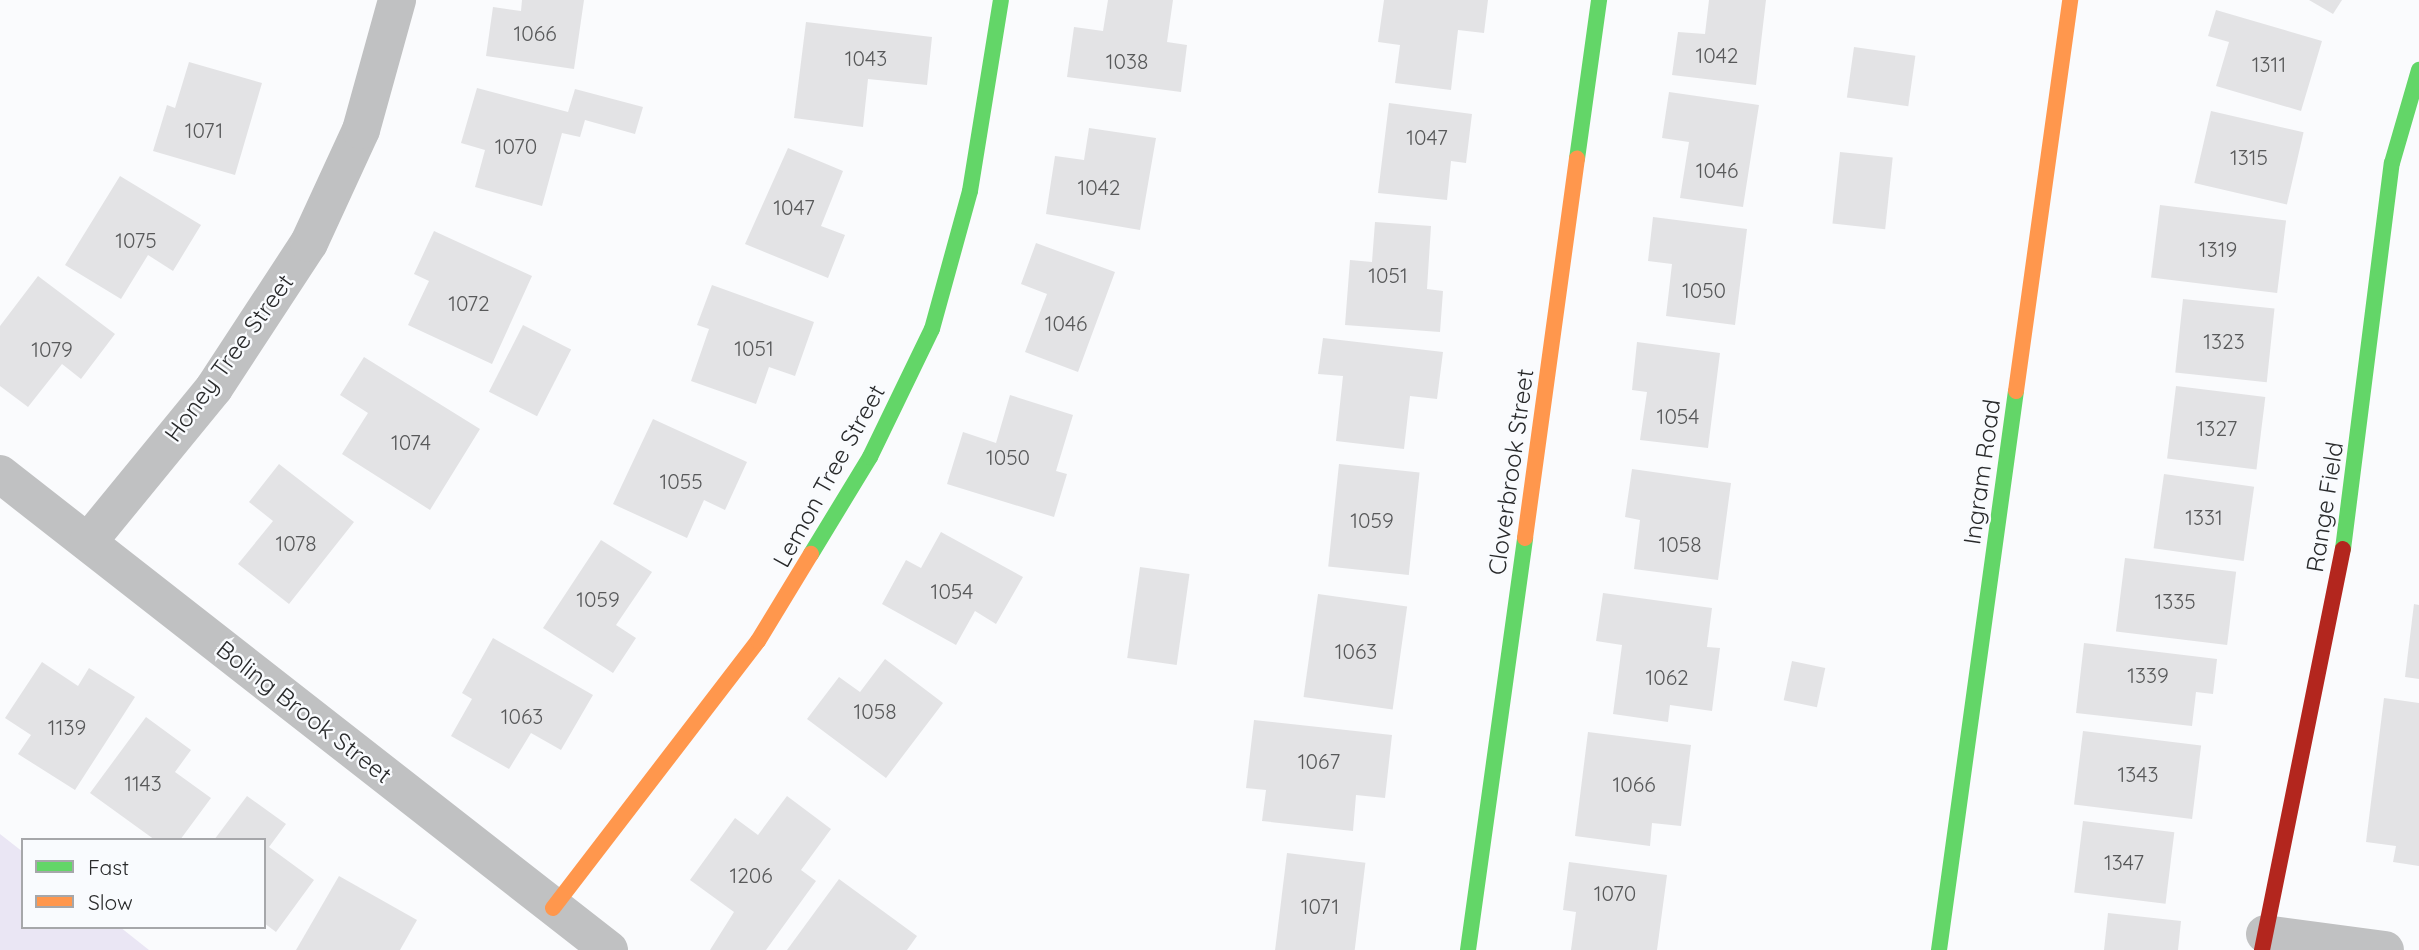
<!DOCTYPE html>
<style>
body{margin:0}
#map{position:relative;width:2419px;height:950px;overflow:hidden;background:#fafbfd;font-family:Quicksand,sans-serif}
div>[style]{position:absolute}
.green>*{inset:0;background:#eae6f4}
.building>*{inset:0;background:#e3e3e5;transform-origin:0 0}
.street>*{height:38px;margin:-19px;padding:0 19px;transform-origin:19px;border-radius:19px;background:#c0c1c2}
.fast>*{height:16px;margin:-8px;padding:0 8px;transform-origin:8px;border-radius:8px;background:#63d668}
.slow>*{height:16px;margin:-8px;padding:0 8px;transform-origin:8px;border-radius:8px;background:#ff974d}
.jam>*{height:16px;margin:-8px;padding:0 8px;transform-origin:8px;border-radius:8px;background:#b3261e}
span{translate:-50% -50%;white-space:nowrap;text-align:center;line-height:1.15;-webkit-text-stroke:5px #f9fbfe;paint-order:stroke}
.number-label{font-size:21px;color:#58595a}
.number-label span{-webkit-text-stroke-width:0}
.street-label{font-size:24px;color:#292a2b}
.legend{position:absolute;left:21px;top:838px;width:245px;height:91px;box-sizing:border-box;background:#f9fbfe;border:2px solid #a6a7aa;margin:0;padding:9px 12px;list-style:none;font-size:21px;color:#292a2b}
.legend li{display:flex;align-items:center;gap:14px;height:35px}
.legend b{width:35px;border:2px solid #a6a7aa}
</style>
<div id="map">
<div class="green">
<i style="clip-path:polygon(0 834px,23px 852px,23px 927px,120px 927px,149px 950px,0 950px)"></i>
</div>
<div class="building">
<i style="clip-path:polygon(522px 0,584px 0,574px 69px,486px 56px,493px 7px,521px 11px)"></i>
<i style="clip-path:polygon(1108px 0,1173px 0,1167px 42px,1187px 45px,1181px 92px,1067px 77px,1074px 27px,1103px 31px)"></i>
<i style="clip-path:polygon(1384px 0,1488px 0,1484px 33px,1458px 30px,1451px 90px,1395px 83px,1400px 45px,1378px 42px)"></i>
<i style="clip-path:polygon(1709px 0,1766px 0,1756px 85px,1672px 75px,1678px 32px,1705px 34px)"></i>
<i style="clip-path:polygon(2309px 0,2342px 0,2333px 14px)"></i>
<i style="clip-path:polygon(2216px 10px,2322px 41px,2301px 111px,2216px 86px,2229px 42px,2208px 36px)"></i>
<i style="clip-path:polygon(806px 22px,932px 37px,927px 85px,868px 79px,863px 127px,794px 118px)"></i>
<i style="left:1854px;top:47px;width:62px;height:51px;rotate:8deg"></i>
<i style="clip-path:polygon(189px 62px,262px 83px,235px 175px,153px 151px,167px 105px,175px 108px)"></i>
<i style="clip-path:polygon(477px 88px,568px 112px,575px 89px,643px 107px,635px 134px,585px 120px,580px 137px,562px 133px,542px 206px,475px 187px,485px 150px,461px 143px)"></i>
<i style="clip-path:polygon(1669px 92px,1759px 105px,1743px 207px,1680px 198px,1689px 142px,1662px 138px)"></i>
<i style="clip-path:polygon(1389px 103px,1472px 114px,1466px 163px,1451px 161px,1447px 200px,1378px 193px)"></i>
<i style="left:2211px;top:111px;width:95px;height:74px;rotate:13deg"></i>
<i style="clip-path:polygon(1089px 128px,1156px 138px,1140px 230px,1046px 214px,1055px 156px,1084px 160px)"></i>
<i style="clip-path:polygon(788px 148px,843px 171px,821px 226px,845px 235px,828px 278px,745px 244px)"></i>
<i style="left:1840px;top:152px;width:53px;height:72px;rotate:6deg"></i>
<i style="clip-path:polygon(120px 176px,201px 225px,173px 271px,148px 255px,121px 299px,65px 265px)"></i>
<i style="left:2160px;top:205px;width:127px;height:73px;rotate:7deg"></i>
<i style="clip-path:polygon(1653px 217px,1747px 229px,1735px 325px,1666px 316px,1672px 264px,1648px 261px)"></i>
<i style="clip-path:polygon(1375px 222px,1431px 226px,1427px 289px,1443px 291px,1440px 332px,1345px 325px,1350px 260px,1372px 262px)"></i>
<i style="clip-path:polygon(434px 231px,532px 276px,492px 364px,408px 325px,429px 281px,414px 274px)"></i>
<i style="clip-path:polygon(1036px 243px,1115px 272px,1078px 372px,1025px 352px,1047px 294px,1021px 284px)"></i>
<i style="clip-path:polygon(38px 276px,115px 334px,81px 379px,62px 364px,28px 407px,0 386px,0 326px)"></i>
<i style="clip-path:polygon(712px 285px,814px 322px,795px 376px,769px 367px,756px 404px,691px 381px,709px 329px,697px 325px)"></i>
<i style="left:2183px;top:299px;width:92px;height:74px;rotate:6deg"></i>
<i style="left:523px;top:325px;width:54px;height:75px;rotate:27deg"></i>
<i style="clip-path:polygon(1323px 338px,1443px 352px,1437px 399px,1410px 396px,1404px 449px,1336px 441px,1343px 376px,1318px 374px)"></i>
<i style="clip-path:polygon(1637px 342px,1720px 353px,1708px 448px,1640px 440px,1647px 392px,1632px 390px)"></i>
<i style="clip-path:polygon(364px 357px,480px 429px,430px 510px,342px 454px,368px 413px,340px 395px)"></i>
<i style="left:2176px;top:386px;width:90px;height:73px;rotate:7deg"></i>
<i style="clip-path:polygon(1010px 395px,1073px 415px,1056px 471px,1067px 474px,1054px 517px,947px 484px,963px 432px,996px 443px)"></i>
<i style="clip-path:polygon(653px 419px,747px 462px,725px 510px,704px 500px,687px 538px,613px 504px)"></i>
<i style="clip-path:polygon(279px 464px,354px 522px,289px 604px,238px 564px,273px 521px,249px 502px)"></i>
<i style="left:1339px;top:464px;width:81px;height:103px;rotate:6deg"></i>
<i style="clip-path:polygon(1632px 469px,1731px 483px,1718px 580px,1634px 569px,1640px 520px,1625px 517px)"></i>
<i style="left:2164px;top:474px;width:91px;height:75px;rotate:8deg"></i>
<i style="clip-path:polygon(941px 532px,1023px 577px,996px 624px,975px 611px,956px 645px,882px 604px,906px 560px,921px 568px)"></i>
<i style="clip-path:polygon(601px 540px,652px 572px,616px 625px,636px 638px,613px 673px,543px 628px)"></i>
<i style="left:2125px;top:558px;width:112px;height:74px;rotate:7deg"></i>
<i style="left:1140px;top:567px;width:50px;height:92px;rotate:8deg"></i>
<i style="clip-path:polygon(1603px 593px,1712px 608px,1707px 647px,1720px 648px,1712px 711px,1670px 705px,1668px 722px,1613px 714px,1622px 645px,1596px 641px)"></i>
<i style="left:1318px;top:594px;width:90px;height:104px;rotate:8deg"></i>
<i style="clip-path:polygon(2414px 604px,2419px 605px,2419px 679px,2405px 677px)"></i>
<i style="clip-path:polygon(493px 638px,593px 695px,561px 750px,531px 733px,509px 769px,451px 736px,472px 699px,462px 693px)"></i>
<i style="clip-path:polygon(2084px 643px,2217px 659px,2213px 694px,2196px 692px,2192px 726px,2076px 713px)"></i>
<i style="clip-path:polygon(885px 659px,943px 703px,886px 778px,807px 719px,839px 677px,860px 692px)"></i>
<i style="left:1792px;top:661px;width:34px;height:40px;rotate:12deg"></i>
<i style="clip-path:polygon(42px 662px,78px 686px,89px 668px,135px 697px,75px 790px,18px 754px,31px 735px,5px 718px)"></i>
<i style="clip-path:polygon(2384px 698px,2419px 703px,2419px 866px,2393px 862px,2396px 846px,2366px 842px)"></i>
<i style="clip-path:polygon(146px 717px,191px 750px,175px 772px,211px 798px,180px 840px,155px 840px,90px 793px)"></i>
<i style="clip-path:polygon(1254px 720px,1392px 735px,1385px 798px,1356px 795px,1353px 831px,1262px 821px,1266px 790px,1246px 788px)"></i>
<i style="left:2083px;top:731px;width:119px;height:74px;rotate:7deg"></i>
<i style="clip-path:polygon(1588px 732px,1691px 745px,1681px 826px,1652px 823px,1650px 846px,1575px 836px)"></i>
<i style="clip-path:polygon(247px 796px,286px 824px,269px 847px,314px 880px,276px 932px,264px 923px,264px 840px,214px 840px)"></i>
<i style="clip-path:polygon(787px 796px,831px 829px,801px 870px,816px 881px,766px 950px,710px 950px,734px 912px,690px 880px,735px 818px,758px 835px)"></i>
<i style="left:2083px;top:821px;width:92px;height:72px;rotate:7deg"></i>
<i style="left:1287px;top:853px;width:79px;height:98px;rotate:7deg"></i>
<i style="clip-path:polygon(1569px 862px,1667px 875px,1657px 950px,1571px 950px,1576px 912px,1563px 910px)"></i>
<i style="clip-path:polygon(339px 876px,417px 920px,400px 950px,296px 950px)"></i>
<i style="clip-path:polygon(839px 879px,917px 936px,907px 950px,787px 950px)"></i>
<i style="clip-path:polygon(2108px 913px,2181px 921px,2178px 950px,2104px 950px)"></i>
</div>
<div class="street">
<i style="left:0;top:474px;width:773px;rotate:38.01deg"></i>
<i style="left:88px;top:542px;width:199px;rotate:-50.7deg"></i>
<i style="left:214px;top:388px;width:173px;rotate:-56.8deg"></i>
<i style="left:309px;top:243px;width:124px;rotate:-65.3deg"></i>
<i style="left:361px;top:130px;width:135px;rotate:-74.5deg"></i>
<i style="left:2265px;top:934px;width:121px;rotate:7.6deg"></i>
</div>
<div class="fast">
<i style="left:1577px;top:159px;width:161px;rotate:-82.1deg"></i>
<i style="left:2343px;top:549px;width:389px;rotate:-82.8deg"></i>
<i style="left:2392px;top:163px;width:97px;rotate:-73.8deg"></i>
<i style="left:811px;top:554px;width:114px;rotate:-58.7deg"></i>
<i style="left:870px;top:457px;width:142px;rotate:-64.2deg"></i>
<i style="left:932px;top:329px;width:143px;rotate:-74.6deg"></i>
<i style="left:970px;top:191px;width:193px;rotate:-80.8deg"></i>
<i style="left:1468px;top:950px;width:416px;rotate:-82.1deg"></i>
<i style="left:1939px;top:950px;width:564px;rotate:-82.16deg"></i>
</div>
<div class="slow">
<i style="left:2016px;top:391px;width:395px;rotate:-82.1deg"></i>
<i style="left:1525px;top:538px;width:383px;rotate:-82.2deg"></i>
<i style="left:553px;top:908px;width:337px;rotate:-52.5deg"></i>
<i style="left:758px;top:641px;width:102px;rotate:-58.7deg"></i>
</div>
<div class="jam">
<i style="left:2262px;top:950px;width:409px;rotate:-78.6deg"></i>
</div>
<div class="number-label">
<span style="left:535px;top:33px">1066</span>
<span style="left:1717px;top:55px">1042</span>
<span style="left:866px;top:58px">1043</span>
<span style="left:1127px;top:61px">1038</span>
<span style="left:2269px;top:64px">1311</span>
<span style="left:204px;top:130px">1071</span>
<span style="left:1427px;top:137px">1047</span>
<span style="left:516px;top:146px">1070</span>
<span style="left:2249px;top:157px">1315</span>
<span style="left:1717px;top:170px">1046</span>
<span style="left:1099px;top:187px">1042</span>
<span style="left:794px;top:207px">1047</span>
<span style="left:136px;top:240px">1075</span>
<span style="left:2218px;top:249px">1319</span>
<span style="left:1388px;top:275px">1051</span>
<span style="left:1704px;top:290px">1050</span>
<span style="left:469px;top:303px">1072</span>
<span style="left:1066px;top:323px">1046</span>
<span style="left:2224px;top:341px">1323</span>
<span style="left:754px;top:348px">1051</span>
<span style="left:52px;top:349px">1079</span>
<span style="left:1678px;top:416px">1054</span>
<span style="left:2217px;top:428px">1327</span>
<span style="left:411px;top:442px">1074</span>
<span style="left:1008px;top:457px">1050</span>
<span style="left:681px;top:481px">1055</span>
<span style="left:2204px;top:517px">1331</span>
<span style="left:1372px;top:520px">1059</span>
<span style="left:296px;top:543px">1078</span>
<span style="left:1680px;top:544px">1058</span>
<span style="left:952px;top:591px">1054</span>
<span style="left:598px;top:599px">1059</span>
<span style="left:2175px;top:601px">1335</span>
<span style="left:1356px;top:651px">1063</span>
<span style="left:2148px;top:675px">1339</span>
<span style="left:1667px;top:677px">1062</span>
<span style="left:875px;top:711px">1058</span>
<span style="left:522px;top:716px">1063</span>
<span style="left:67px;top:727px">1139</span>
<span style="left:1319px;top:761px">1067</span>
<span style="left:2138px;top:774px">1343</span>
<span style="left:143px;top:783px">1143</span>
<span style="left:1634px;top:784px">1066</span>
<span style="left:2124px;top:862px">1347</span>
<span style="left:751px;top:875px">1206</span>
<span style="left:1615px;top:893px">1070</span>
<span style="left:1320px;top:906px">1071</span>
</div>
<div class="street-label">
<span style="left:229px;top:358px;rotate:-54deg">Honey Tree Street</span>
<span style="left:1511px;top:472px;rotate:-82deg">Cloverbrook Street</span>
<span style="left:1982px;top:472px;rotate:-82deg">Ingram Road</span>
<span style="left:829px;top:476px;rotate:-61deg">Lemon Tree Street</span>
<span style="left:2325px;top:507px;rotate:-81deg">Range Field</span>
<span style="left:304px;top:712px;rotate:38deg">Boling Brook Street</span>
</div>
<ul class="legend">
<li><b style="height:9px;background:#63d668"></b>Fast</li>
<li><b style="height:9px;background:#ff974d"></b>Slow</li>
</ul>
</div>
